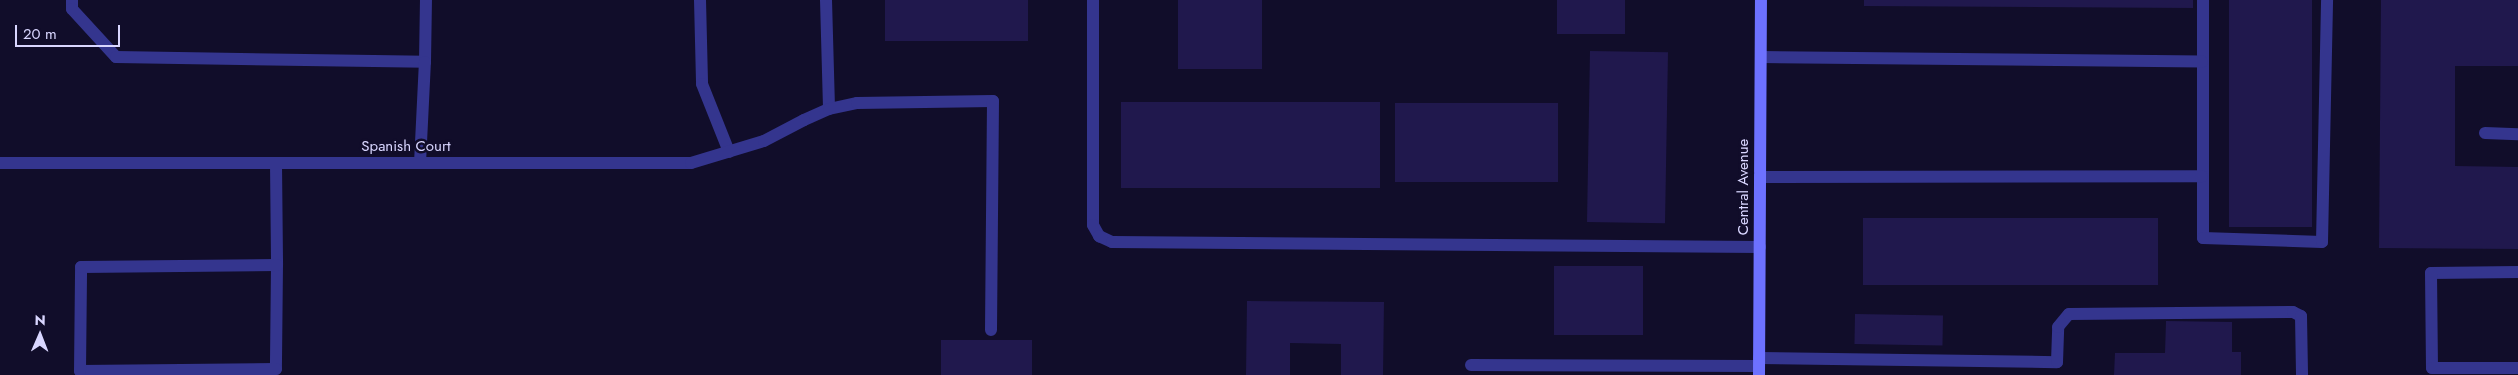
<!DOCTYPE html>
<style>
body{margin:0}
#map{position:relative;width:2518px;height:375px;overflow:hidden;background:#110d2a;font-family:Jost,sans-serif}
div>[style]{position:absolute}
.building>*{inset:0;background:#20184d;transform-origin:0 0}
.lane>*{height:12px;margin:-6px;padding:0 6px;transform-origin:6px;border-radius:6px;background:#34358e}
.street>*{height:12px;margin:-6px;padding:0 6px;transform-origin:6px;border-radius:6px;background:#34358e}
.secondary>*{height:12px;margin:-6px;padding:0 6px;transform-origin:6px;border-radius:6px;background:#6d71ff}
span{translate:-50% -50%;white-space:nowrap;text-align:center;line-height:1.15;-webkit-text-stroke:5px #110d2a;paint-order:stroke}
.street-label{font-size:15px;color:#d9d6ff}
.north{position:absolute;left:15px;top:310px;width:50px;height:50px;-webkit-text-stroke:4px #110d2a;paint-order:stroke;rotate:1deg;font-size:14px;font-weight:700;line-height:20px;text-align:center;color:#d9d6ff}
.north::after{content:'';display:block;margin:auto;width:18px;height:22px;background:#d9d6ff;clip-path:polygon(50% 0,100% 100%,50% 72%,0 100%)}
.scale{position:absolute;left:15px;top:25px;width:105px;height:22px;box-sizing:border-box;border:2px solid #d9d6ff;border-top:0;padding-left:6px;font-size:15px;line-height:18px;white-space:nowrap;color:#d9d6ff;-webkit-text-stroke:4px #110d2a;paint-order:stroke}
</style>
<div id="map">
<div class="building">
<i style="left:885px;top:0;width:143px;height:41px"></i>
<i style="left:1178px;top:0;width:84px;height:69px"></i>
<i style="left:1557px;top:0;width:68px;height:34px"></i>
<i style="clip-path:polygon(1864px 0,2193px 0,2193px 8px,1864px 6px)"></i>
<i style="left:2229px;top:0;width:83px;height:227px"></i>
<i style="clip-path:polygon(2381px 0,2518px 0,2518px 66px,2455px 66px,2455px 166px,2518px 167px,2518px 249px,2379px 248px)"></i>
<i style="left:1590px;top:51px;width:78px;height:171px;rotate:1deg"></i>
<i style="left:1121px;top:102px;width:259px;height:86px"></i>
<i style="left:1395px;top:103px;width:163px;height:79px"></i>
<i style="left:1863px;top:218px;width:295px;height:67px"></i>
<i style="left:1554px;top:266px;width:89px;height:69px"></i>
<i style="clip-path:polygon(1247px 301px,1384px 302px,1383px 375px,1341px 375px,1341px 344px,1290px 343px,1290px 375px,1246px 375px)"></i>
<i style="left:1855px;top:314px;width:88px;height:30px;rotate:1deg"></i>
<i style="clip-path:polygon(2166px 321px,2232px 322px,2232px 352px,2241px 352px,2241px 375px,2114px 375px,2115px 353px,2165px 353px)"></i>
<i style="left:941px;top:340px;width:91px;height:35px"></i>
</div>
<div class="lane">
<i style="left:72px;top:0;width:9px;rotate:90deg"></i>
<i style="left:72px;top:9px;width:65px;rotate:47.5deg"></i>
<i style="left:116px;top:57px;width:309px;rotate:0.9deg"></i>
<i style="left:425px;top:62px;width:62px;rotate:-89.1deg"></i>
<i style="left:700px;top:0;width:84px;rotate:88.6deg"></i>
<i style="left:702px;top:84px;width:73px;rotate:68.3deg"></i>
<i style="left:826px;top:0;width:109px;rotate:88.4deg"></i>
<i style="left:2203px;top:0;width:238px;rotate:90deg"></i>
<i style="left:2203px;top:238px;width:119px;rotate:1.9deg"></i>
<i style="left:2322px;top:242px;width:242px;rotate:-88.8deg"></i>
<i style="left:1761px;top:57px;width:441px;rotate:0.6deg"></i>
<i style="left:804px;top:120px;width:27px;rotate:-24deg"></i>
<i style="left:829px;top:109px;width:29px;rotate:-12deg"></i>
<i style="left:857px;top:103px;width:136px;rotate:-0.8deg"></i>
<i style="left:993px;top:101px;width:229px;rotate:90.5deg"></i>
<i style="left:2485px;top:133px;width:33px;rotate:2deg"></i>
<i style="left:420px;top:163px;width:101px;rotate:-87.2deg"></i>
<i style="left:276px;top:164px;width:101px;rotate:89.4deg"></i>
<i style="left:277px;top:265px;width:104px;rotate:90.6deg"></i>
<i style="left:276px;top:369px;width:196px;rotate:179.4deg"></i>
<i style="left:80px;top:371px;width:104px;rotate:-89.4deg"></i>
<i style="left:81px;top:267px;width:196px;rotate:-0.6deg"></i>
<i style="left:1760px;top:177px;width:442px;rotate:-0.1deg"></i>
<i style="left:2518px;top:272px;width:87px;rotate:179.3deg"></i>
<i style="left:2431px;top:273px;width:95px;rotate:89.4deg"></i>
<i style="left:2432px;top:368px;width:86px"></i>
<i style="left:1759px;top:358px;width:298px;rotate:0.8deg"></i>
<i style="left:2057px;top:362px;width:35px;rotate:-88deg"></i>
<i style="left:2058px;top:327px;width:17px;rotate:-50deg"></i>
<i style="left:2069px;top:314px;width:224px;rotate:-0.5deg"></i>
<i style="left:2293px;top:312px;width:9px;rotate:27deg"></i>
<i style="left:2301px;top:316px;width:59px;rotate:89deg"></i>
<i style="left:1471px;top:365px;width:288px;rotate:0.2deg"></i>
</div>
<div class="street">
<i style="left:1093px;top:0;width:225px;rotate:90deg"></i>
<i style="left:1093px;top:225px;width:13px;rotate:61deg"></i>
<i style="left:1099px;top:236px;width:14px;rotate:25deg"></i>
<i style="left:1112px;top:242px;width:648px;rotate:0.44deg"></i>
<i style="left:0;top:163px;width:691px"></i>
<i style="left:691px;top:163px;width:76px;rotate:-16.8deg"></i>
<i style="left:764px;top:141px;width:45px;rotate:-27.7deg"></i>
</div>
<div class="secondary">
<i style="left:1759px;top:375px;width:375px;rotate:-89.7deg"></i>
</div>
<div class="street-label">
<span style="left:406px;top:147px">Spanish Court</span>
<span style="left:1744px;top:187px;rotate:-90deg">Central Avenue</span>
</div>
<div class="north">N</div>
<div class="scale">20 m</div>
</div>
